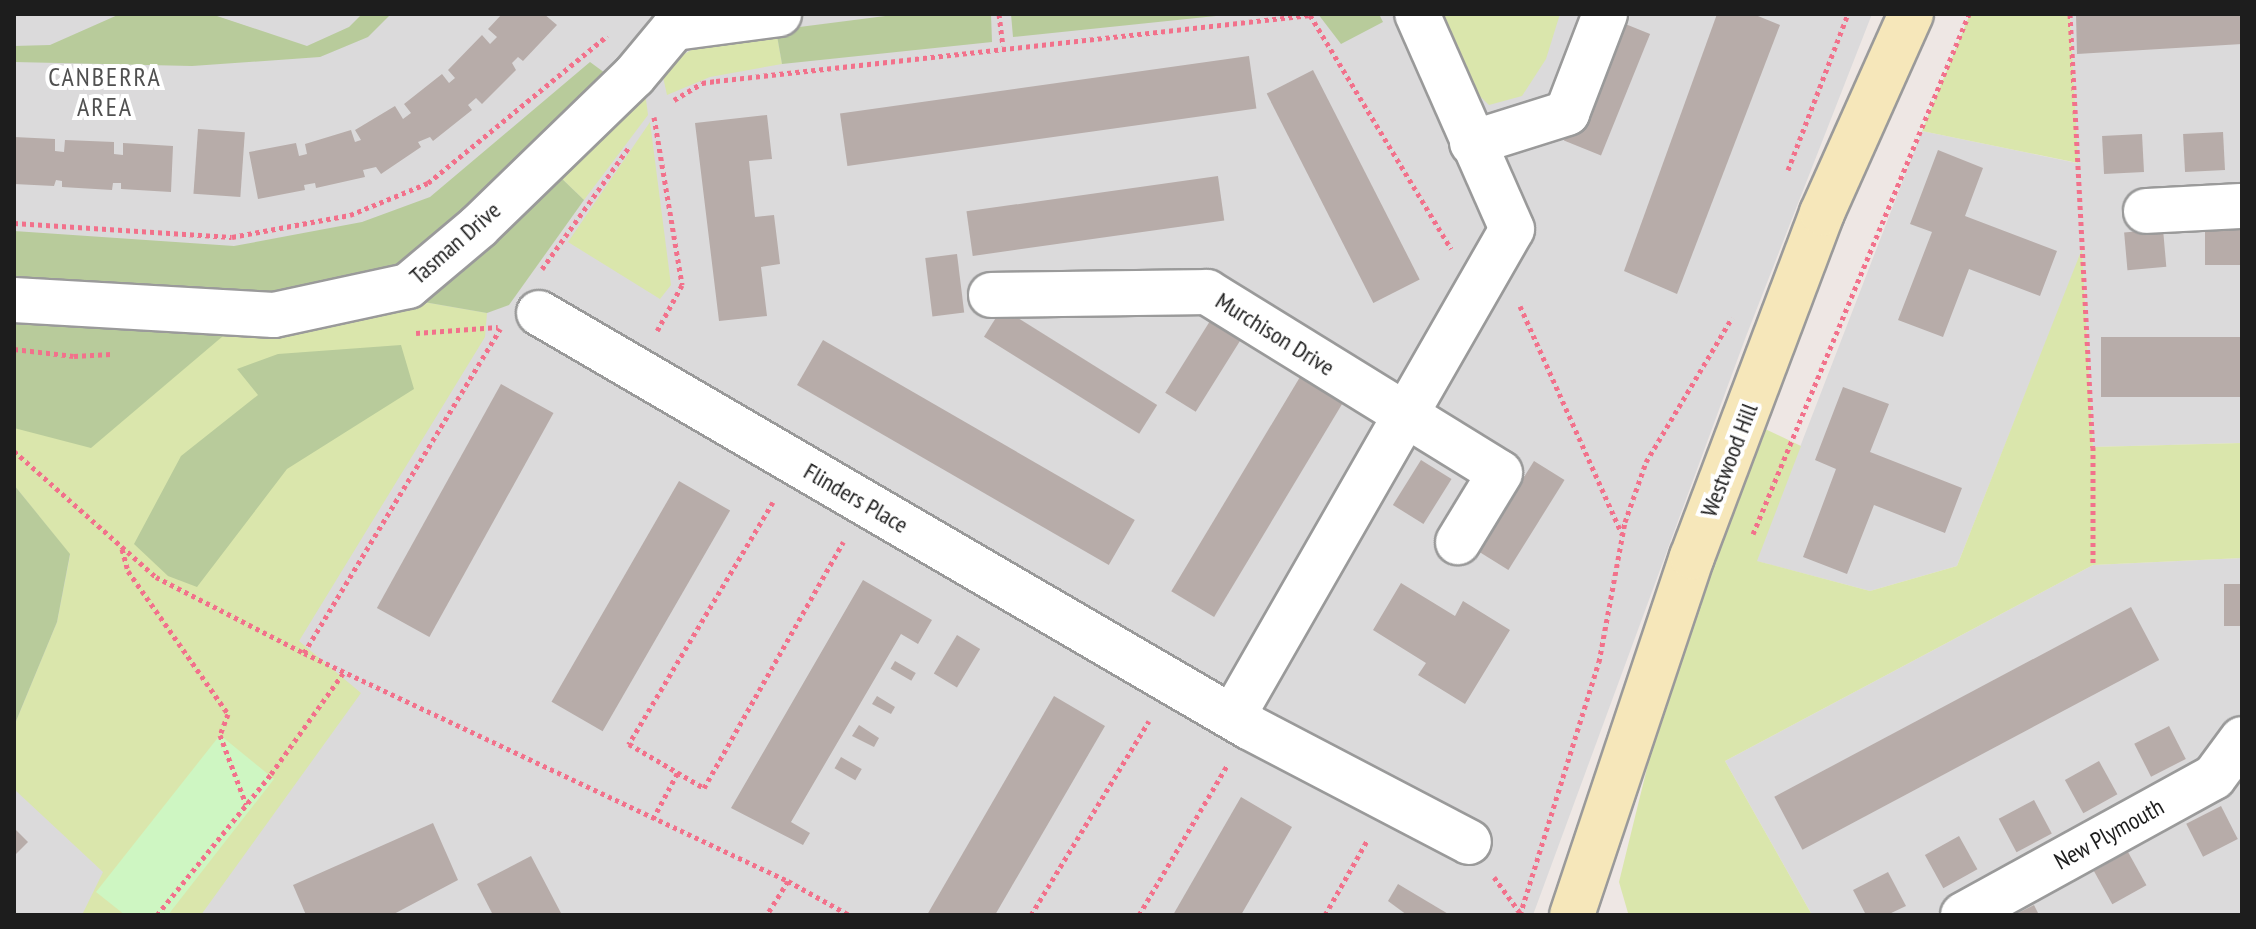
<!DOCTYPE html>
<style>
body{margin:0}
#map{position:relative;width:2256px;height:929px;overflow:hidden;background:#eee7e4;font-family:"PT Sans Narrow",sans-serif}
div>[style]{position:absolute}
.residential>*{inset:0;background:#dbdadb}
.grass>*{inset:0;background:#dae6ac}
.forest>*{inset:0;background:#b8cb9b}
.park>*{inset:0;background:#cef6c2}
.building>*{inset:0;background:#b7aca9;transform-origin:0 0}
.path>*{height:5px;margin-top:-2.5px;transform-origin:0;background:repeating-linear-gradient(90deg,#f2718b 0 4px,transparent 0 8px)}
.roads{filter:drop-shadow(2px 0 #9a9a9a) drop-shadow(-2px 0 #9a9a9a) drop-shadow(0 2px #9a9a9a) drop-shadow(0 -2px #9a9a9a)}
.street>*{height:44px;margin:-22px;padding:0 22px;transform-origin:22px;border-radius:22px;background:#fff}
.secondary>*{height:44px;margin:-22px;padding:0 22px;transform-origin:22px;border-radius:22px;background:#f6e7ba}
span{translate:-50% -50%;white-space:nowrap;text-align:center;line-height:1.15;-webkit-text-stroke:8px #fff;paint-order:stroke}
.street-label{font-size:24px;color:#1d1d1d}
.neighbourhood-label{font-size:26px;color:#505050;letter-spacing:2px}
.frame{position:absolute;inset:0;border:16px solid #1d1d1d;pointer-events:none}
</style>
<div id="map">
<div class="residential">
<i style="clip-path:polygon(14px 14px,1872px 14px,1745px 339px,1533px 915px,14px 915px)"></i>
<i style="clip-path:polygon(2070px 14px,2242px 14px,2242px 443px,2093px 447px,2082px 251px,1957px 566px,1870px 591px,1756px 561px,1922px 131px,2077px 163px)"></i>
<i style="clip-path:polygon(2242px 558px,2242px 915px,1812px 915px,1725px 761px,2093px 565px)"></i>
</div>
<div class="grass">
<i style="clip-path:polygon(1444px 14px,1560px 14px,1546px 59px,1522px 96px,1489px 105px,1462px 79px,1445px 37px)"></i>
<i style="clip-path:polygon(1970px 14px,2070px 14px,2078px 163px,1922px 131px)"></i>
<i style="clip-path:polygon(776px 30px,782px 64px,710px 77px,667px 95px,661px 68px,711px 38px)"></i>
<i style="clip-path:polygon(644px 84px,648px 115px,584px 200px,556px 173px)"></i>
<i style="clip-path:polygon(650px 122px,671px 285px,660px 299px,568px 242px)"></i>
<i style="clip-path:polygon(2082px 249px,2093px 447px,2242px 443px,2242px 558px,2093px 565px,1725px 761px,1812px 915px,1628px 913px,1619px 882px,1666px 691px,1763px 428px,1801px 446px,1757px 561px,1870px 591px,1957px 566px)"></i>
<i style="clip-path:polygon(418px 301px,487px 313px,485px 337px,299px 641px,361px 693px,201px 915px,82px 915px,103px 872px,14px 789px,14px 726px,57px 622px,70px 555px,14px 485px,14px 313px)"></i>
</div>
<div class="forest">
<i style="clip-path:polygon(120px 14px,211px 14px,307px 46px,349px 27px,362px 14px,391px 14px,368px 37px,320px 57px,192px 66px,14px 62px,14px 46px,50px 45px)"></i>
<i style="clip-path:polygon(901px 14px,991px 14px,992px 42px,782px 64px,776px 30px)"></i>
<i style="clip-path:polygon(1011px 14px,1235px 14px,1013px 37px)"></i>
<i style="clip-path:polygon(1318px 14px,1379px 14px,1383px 22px,1341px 44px)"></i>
<i style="clip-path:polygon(590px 62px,605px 73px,535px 147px,401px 267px,274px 305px,14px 282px,14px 231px,234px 246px,362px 222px,430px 197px)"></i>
<i style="clip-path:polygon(556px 173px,584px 200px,509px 305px,487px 313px,418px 301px)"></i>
<i style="clip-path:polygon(14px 313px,236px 325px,91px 448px,14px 428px)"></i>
<i style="clip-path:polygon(401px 345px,414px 389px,287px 469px,197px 587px,168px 576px,134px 544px,181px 456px,258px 395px,237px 369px,278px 354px)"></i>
<i style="clip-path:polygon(14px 485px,70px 554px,57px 622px,14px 726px)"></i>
</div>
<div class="park">
<i style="clip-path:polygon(220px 735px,274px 779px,168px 915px,125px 915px,96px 892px)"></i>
</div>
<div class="building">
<i style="clip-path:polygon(502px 14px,544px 14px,557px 25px,523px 61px,518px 57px,512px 63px,516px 70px,482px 104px,476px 98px,468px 105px,472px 110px,433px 141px,430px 137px,418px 142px,421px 147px,381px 174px,376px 167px,363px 170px,365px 177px,316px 188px,315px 183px,304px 185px,305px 190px,258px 199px,249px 152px,296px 143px,299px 156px,307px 154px,305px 144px,351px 130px,355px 142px,361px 140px,355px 130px,395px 106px,403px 119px,411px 113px,404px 104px,442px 74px,449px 83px,455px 78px,448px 70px,482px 35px,490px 44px,497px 37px,488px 29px)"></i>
<i style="clip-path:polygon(1717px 14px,1753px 14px,1780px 25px,1677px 294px,1624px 271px)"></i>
<i style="clip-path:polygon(2076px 14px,2242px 14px,2242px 44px,2077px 54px)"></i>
<i style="left:1613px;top:19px;width:40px;height:131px;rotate:22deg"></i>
<i style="left:1249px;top:56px;width:53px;height:413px;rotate:82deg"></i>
<i style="left:1313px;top:70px;width:235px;height:52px;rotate:63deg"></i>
<i style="clip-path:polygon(767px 115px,772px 159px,749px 161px,755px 217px,774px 215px,780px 264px,761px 267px,767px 316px,719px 321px,695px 123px)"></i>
<i style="left:198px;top:129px;width:47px;height:65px;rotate:4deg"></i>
<i style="left:2223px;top:132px;width:38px;height:40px;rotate:87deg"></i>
<i style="left:2142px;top:134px;width:38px;height:40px;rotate:87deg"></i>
<i style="clip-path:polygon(14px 137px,55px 139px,55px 151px,64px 152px,65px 140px,114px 142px,114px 154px,123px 155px,123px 143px,173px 146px,171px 192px,121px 189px,121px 183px,113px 183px,112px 190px,62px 187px,62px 181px,56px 180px,54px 186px,14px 184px)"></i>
<i style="clip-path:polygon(1938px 150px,1983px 168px,1965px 216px,2057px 251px,2040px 296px,1969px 269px,1943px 337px,1898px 320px,1932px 232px,1910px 224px)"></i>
<i style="left:1218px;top:176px;width:45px;height:254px;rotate:82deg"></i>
<i style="left:2242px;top:227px;width:38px;height:37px;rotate:90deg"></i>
<i style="left:2163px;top:229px;width:38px;height:39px;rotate:85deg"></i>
<i style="left:957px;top:254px;width:59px;height:32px;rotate:83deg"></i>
<i style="left:1002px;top:308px;width:183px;height:34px;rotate:32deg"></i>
<i style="left:1215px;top:313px;width:36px;height:94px;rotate:32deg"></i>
<i style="left:2242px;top:337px;width:60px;height:141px;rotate:90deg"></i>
<i style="left:823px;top:340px;width:360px;height:52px;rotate:30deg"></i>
<i style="left:1300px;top:377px;width:50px;height:250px;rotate:31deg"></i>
<i style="left:501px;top:384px;width:60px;height:256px;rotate:29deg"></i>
<i style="clip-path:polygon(1843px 387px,1889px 404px,1870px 452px,1962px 488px,1945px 533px,1874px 505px,1847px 574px,1803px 557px,1836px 469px,1815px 460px)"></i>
<i style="left:1421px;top:460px;width:36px;height:53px;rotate:32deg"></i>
<i style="left:1534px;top:461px;width:36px;height:106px;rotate:32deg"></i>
<i style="left:679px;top:481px;width:59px;height:255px;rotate:30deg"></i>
<i style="clip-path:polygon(863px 580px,932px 620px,918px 644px,901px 634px,791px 822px,810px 833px,803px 845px,731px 808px)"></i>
<i style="clip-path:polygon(1401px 583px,1455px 616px,1463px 601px,1510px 630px,1465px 704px,1418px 675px,1426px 663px,1373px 630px)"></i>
<i style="left:2242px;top:584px;width:42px;height:18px;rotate:90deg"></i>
<i style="left:2131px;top:607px;width:60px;height:404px;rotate:62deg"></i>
<i style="left:957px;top:635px;width:27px;height:45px;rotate:31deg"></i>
<i style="left:895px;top:661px;width:24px;height:9px;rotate:30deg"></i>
<i style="clip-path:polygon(877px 696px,895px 707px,891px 714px,872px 704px)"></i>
<i style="clip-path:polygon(1054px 696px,1105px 726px,995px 915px,927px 915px)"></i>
<i style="clip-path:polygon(859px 725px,879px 738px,874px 747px,852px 736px)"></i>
<i style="left:2169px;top:726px;width:37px;height:39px;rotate:63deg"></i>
<i style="left:841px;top:757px;width:24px;height:13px;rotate:30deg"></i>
<i style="left:2099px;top:761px;width:38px;height:39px;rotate:61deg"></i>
<i style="clip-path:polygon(1241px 797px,1292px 827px,1241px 915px,1173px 915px)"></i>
<i style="left:2034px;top:800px;width:38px;height:40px;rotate:62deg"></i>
<i style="left:2221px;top:806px;width:37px;height:39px;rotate:63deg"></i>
<i style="clip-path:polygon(433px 823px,458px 880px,392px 915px,306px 915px,293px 885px)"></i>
<i style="clip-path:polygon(14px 828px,28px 842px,14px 856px)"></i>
<i style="left:1959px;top:836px;width:38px;height:39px;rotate:61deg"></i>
<i style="left:2128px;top:852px;width:38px;height:39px;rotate:61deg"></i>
<i style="clip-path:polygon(531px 856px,562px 915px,493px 915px,477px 884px)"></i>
<i style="clip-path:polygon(1888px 872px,1906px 906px,1887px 915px,1866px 915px,1853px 890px)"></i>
<i style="clip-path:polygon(1398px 884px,1450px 915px,1407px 915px,1388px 901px)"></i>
<i style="clip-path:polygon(2034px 905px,2039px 915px,2014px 915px)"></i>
</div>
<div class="path">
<i style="left:999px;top:14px;width:32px;rotate:83deg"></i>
<i style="left:2070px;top:14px;width:434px;rotate:87deg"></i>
<i style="left:2093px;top:447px;width:118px;rotate:90deg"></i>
<i style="left:674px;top:100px;width:33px;rotate:-31deg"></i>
<i style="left:702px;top:83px;width:14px;rotate:-8deg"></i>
<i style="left:716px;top:81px;width:598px;rotate:-6.34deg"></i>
<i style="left:1310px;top:15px;width:273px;rotate:58.9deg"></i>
<i style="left:654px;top:117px;width:170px;rotate:80.5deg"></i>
<i style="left:682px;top:285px;width:52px;rotate:118.5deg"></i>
<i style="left:1788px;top:170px;width:167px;rotate:-69deg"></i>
<i style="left:14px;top:223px;width:218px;rotate:3.7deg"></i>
<i style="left:232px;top:237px;width:120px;rotate:-10.6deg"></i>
<i style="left:350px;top:215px;width:84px;rotate:-22.3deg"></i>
<i style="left:428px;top:183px;width:232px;rotate:-39.4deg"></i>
<i style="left:542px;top:269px;width:150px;rotate:-54.5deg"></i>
<i style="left:1520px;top:306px;width:250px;rotate:65.9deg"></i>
<i style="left:416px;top:333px;width:82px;rotate:-4.2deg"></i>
<i style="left:14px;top:349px;width:60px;rotate:6.7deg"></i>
<i style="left:74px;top:356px;width:37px;rotate:-3deg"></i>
<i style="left:14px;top:451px;width:190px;rotate:41.6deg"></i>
<i style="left:156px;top:577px;width:166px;rotate:27.2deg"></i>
<i style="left:304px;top:653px;width:535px;rotate:25.22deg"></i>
<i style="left:788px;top:881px;width:40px;rotate:122deg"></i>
<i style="left:773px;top:502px;width:282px;rotate:120.8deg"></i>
<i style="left:629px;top:744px;width:87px;rotate:30.4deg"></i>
<i style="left:704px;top:788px;width:283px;rotate:-60.5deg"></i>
<i style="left:1753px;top:534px;width:563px;rotate:-67.44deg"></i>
<i style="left:122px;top:549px;width:23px;rotate:75deg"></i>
<i style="left:128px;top:571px;width:174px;rotate:55deg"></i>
<i style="left:228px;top:714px;width:22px;rotate:111deg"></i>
<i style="left:220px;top:735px;width:74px;rotate:69.4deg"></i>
<i style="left:304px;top:653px;width:379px;rotate:-58.8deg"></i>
<i style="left:653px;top:819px;width:53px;rotate:-62deg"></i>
<i style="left:1494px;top:877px;width:46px;rotate:53.9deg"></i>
<i style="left:788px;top:881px;width:70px;rotate:29.1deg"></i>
<i style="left:157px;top:915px;width:181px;rotate:-51deg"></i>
<i style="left:271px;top:774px;width:125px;rotate:-54.4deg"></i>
<i style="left:1031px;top:915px;width:227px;rotate:-58.7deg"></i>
<i style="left:1139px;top:915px;width:175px;rotate:-59.5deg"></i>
<i style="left:1325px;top:915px;width:87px;rotate:-60.5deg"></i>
<i style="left:1520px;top:915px;width:265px;rotate:-72.7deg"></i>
<i style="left:1599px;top:662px;width:142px;rotate:-79.5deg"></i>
<i style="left:1625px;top:522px;width:64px;rotate:-70.7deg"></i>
<i style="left:1646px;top:462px;width:168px;rotate:-59.2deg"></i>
</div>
<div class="roads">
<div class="street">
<i style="left:1472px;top:143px;width:100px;rotate:-17.5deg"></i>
<i style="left:1567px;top:113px;width:106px;rotate:-69deg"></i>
<i style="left:2146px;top:211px;width:96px;rotate:-3deg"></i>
<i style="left:991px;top:295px;width:216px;rotate:-0.8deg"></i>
<i style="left:1207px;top:292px;width:344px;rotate:31.7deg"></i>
<i style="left:1500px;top:473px;width:81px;rotate:121.3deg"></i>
<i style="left:14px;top:300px;width:260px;rotate:3.3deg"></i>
<i style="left:274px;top:315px;width:137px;rotate:-12.2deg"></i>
<i style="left:408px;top:286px;width:92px;rotate:-40.1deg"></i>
<i style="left:478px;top:227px;width:217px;rotate:-44.1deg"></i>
<i style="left:634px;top:76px;width:62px;rotate:-50.2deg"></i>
<i style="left:674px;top:28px;width:106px;rotate:-7.6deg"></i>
<i style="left:539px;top:313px;width:822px;rotate:30.25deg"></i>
<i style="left:1249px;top:727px;width:248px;rotate:27.6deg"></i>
<i style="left:1233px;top:716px;width:561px;rotate:-60.19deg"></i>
<i style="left:1512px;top:229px;width:235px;rotate:-113.8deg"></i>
<i style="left:1963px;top:915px;width:286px;rotate:-28.8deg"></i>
<i style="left:2214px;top:777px;width:47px;rotate:-53.6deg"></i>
</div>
<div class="secondary">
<i style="left:1572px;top:915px;width:378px;rotate:-71.5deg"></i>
<i style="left:1692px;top:557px;width:368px;rotate:-69.3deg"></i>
<i style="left:1822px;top:213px;width:218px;rotate:-65.9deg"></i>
</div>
</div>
<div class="street-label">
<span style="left:455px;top:243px;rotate:-41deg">Tasman Drive</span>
<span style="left:1275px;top:334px;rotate:32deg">Murchison Drive</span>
<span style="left:1729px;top:460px;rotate:-69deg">Westwood Hill</span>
<span style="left:856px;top:498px;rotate:30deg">Flinders Place</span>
<span style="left:2109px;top:834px;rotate:-29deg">New Plymouth</span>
</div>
<div class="neighbourhood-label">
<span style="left:105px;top:92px">CANBERRA<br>AREA</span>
</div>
<div class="frame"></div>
</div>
